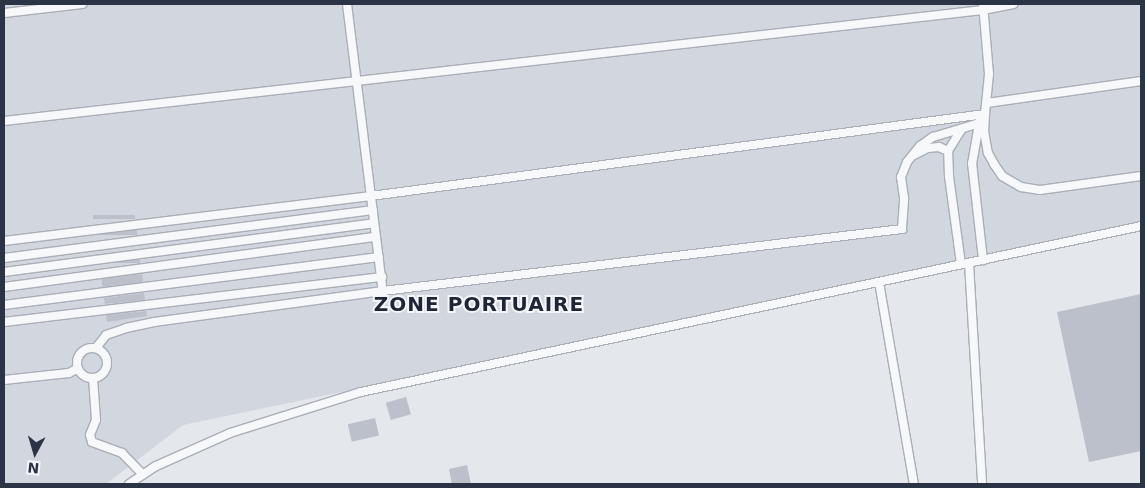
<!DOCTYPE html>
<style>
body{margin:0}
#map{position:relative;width:1145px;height:488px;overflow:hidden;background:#e4e7ec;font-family:"DejaVu Sans",sans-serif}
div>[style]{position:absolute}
.built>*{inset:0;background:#d2d6de}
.building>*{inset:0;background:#bbc0ca;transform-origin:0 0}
.roads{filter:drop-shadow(1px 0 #a9aeb7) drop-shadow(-1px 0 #a9aeb7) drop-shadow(0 1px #a9aeb7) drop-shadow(0 -1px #a9aeb7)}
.service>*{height:8px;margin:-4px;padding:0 4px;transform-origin:4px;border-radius:4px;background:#f7f8fa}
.service>.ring{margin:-4px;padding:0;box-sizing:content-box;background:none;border:8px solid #f7f8fa;border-radius:50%}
span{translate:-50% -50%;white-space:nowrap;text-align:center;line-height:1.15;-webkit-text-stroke:4px #f4f6f9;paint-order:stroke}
.district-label{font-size:20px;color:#1d2536;font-weight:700;letter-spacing:1px}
.frame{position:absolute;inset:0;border:5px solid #2b3445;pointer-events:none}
.north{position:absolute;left:10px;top:428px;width:50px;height:50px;-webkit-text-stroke:4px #f4f6f9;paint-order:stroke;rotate:186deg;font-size:14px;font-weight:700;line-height:20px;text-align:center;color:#2b3445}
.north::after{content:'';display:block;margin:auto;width:18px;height:22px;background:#2b3445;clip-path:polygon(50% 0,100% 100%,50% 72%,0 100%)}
</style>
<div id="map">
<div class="built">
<i style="clip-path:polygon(4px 4px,1141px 4px,1141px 226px,183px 425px,106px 484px,4px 484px)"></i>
</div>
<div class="building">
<i style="left:135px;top:215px;width:4px;height:42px;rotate:90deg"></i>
<i style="left:137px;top:230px;width:5px;height:42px;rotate:90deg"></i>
<i style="left:140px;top:260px;width:3px;height:41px;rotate:90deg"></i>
<i style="left:142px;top:274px;width:8px;height:41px;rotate:83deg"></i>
<i style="clip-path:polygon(144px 293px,145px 300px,105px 304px,104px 298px)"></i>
<i style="clip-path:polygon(1141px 294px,1141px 451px,1089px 462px,1057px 312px)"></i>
<i style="clip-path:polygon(146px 311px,147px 316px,107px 322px,106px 315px)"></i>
<i style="left:406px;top:397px;width:18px;height:21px;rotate:74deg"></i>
<i style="left:375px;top:418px;width:18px;height:28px;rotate:77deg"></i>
<i style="clip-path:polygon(467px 465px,471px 484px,452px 484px,449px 469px)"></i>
</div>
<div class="roads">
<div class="service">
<i style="left:347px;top:4px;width:289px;rotate:82.9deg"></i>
<i style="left:4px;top:13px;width:79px;rotate:-6.6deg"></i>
<i style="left:987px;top:103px;width:156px;rotate:-8.1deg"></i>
<i style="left:985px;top:114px;width:17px;rotate:93deg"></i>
<i style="left:984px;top:131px;width:22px;rotate:80deg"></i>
<i style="left:988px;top:153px;width:13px;rotate:61deg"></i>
<i style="left:994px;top:164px;width:14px;rotate:56deg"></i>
<i style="left:1002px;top:176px;width:22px;rotate:30deg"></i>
<i style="left:1021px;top:187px;width:19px;rotate:9deg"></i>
<i style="left:1040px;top:190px;width:102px;rotate:-7.9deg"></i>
<i style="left:4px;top:121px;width:985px;rotate:-6.47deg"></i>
<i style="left:983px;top:10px;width:31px;rotate:-11deg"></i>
<i style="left:982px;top:122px;width:9px;rotate:117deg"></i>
<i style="left:978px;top:130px;width:34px;rotate:100deg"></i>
<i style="left:972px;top:163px;width:98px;rotate:83.5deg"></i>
<i style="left:914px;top:155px;width:16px;rotate:-27deg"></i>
<i style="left:928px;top:148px;width:11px;rotate:-5deg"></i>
<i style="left:939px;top:147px;width:10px;rotate:24deg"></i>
<i style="left:4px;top:241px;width:370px;rotate:-7deg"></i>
<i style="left:371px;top:196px;width:619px;rotate:-7.61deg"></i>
<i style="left:4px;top:258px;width:372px;rotate:-7.4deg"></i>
<i style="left:969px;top:263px;width:221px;rotate:86.6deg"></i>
<i style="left:961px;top:264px;width:89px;rotate:-97.8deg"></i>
<i style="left:949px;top:176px;width:25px;rotate:-92deg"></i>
<i style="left:948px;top:151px;width:26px;rotate:-58deg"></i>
<i style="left:4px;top:272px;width:373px;rotate:-7.5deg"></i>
<i style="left:879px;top:282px;width:205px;rotate:80.2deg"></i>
<i style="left:4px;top:287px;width:375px;rotate:-7.7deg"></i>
<i style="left:4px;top:305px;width:378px;rotate:-7.3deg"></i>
<i style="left:4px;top:322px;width:381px;rotate:-6.8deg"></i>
<i style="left:96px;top:348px;width:16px;rotate:-52deg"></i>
<i style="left:106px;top:335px;width:21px;rotate:-19deg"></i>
<i style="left:126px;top:328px;width:29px;rotate:-12deg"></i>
<i style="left:154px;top:322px;width:231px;rotate:-7.7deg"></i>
<i style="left:383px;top:291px;width:523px;rotate:-6.81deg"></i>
<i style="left:902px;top:229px;width:31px;rotate:-86deg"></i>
<i style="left:904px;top:198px;width:21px;rotate:-98deg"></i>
<i style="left:901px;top:177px;width:16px;rotate:-68deg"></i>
<i style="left:907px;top:162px;width:21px;rotate:-51deg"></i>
<i style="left:920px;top:146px;width:16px;rotate:-35deg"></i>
<i style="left:933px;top:137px;width:46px;rotate:-16.5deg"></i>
<i style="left:977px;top:124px;width:13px;rotate:-51deg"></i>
<i style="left:985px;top:114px;width:40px;rotate:-84.3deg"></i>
<i style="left:989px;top:74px;width:70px;rotate:-94.9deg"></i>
<i class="ring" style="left:77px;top:348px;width:22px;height:22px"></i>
<i style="left:93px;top:378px;width:42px;rotate:85.9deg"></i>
<i style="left:96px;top:420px;width:16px;rotate:112deg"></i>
<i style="left:90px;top:435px;width:7px;rotate:74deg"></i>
<i style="left:92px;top:442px;width:32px;rotate:20deg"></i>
<i style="left:122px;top:453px;width:30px;rotate:46deg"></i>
<i style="left:4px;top:380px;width:65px;rotate:-6.1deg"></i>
<i style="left:69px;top:373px;width:10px;rotate:-29deg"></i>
<i style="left:129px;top:484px;width:32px;rotate:-34deg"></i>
<i style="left:156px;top:466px;width:81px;rotate:-24deg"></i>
<i style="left:230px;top:433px;width:137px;rotate:-17.4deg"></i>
<i style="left:361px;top:392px;width:797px;rotate:-12.01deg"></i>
</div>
</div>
<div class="district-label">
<span style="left:479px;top:304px">ZONE PORTUAIRE</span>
</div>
<div class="frame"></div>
<div class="north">N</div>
</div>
